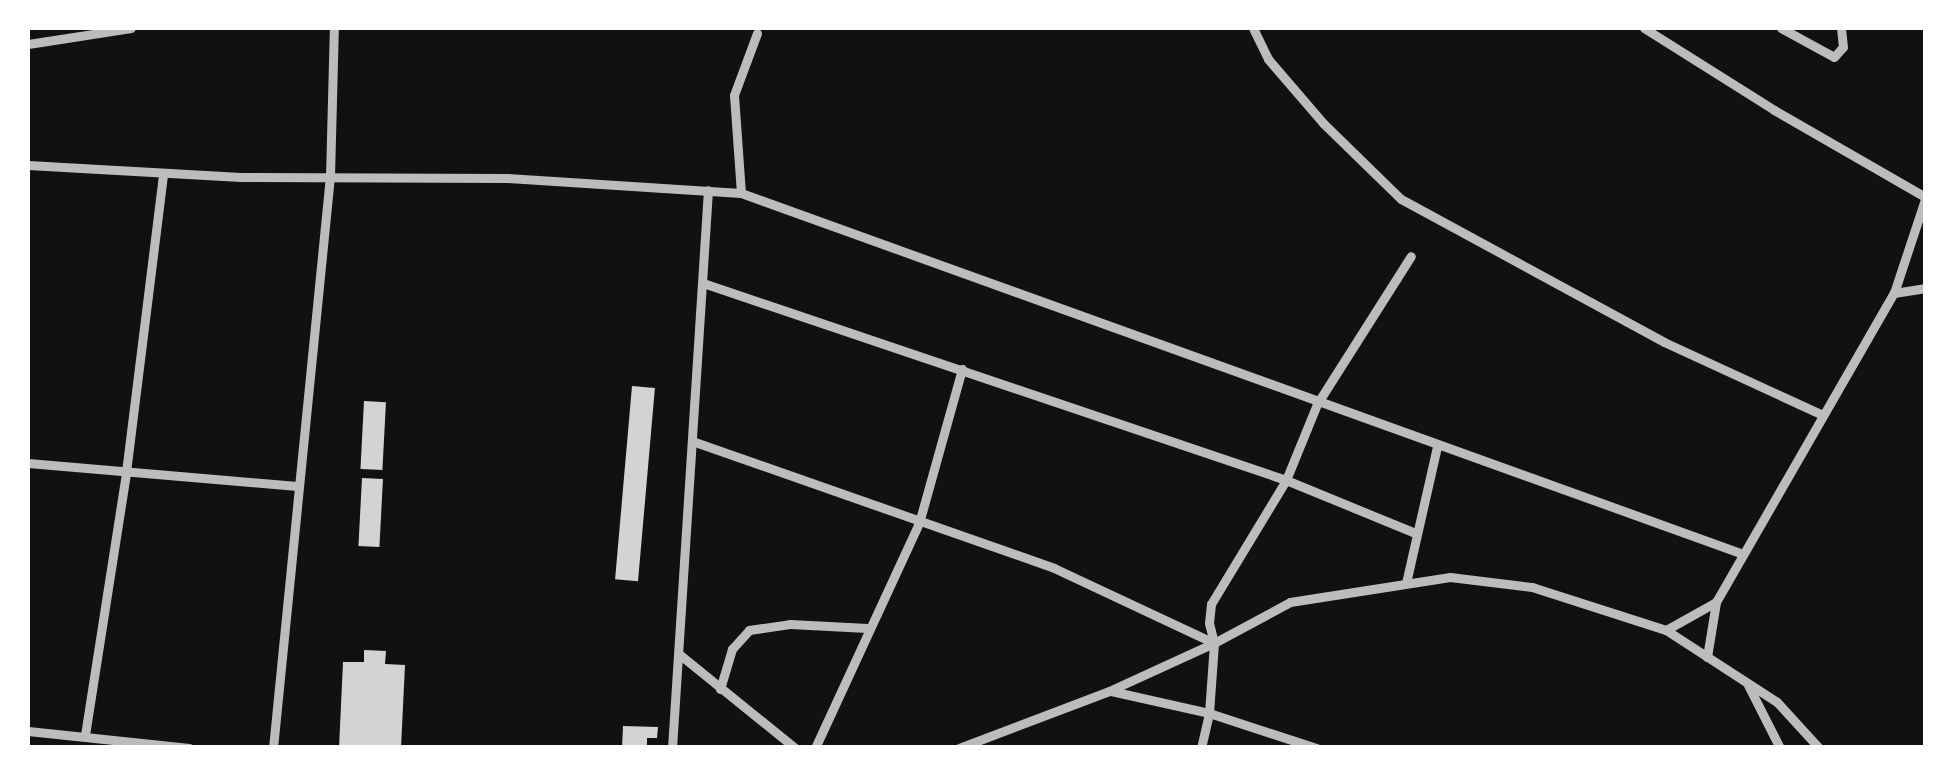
<!DOCTYPE html>
<style>
body{margin:0}
#map{position:relative;width:1953px;height:775px;overflow:hidden;background:#111;font-family:Jost,sans-serif}
div>[style]{position:absolute}
.building>*{inset:0;background:#d3d3d3;transform-origin:0 0}
.minor>*{height:9px;margin:-4.5px;padding:0 4.5px;transform-origin:4.5px;border-radius:4.5px;background:#bcbcbc}
span{translate:-50% -50%;white-space:nowrap;text-align:center;line-height:1.15;-webkit-text-stroke:8px #fff;paint-order:stroke}
.frame{position:absolute;inset:0;border:30px solid #fff;pointer-events:none}
</style>
<div id="map">
<div class="building">
<i style="left:632px;top:386px;width:23px;height:194px;rotate:5deg"></i>
<i style="left:364px;top:401px;width:22px;height:68px;rotate:3deg"></i>
<i style="left:362px;top:478px;width:21px;height:68px;rotate:3deg"></i>
<i style="clip-path:polygon(364px 650px,386px 651px,385px 664px,405px 665px,401px 748px,339px 748px,343px 662px,364px 662px)"></i>
<i style="clip-path:polygon(623px 726px,658px 727px,657px 738px,647px 738px,647px 748px,622px 748px)"></i>
</div>
<div class="minor">
<i style="left:1253px;top:28px;width:34px;rotate:64deg"></i>
<i style="left:1268px;top:59px;width:84px;rotate:49.3deg"></i>
<i style="left:1323px;top:123px;width:109px;rotate:44.3deg"></i>
<i style="left:1401px;top:199px;width:299px;rotate:28.5deg"></i>
<i style="left:1664px;top:342px;width:175px;rotate:24.7deg"></i>
<i style="left:1644px;top:28px;width:154px;rotate:32.2deg"></i>
<i style="left:1774px;top:110px;width:174px;rotate:29.9deg"></i>
<i style="left:1781px;top:28px;width:60px;rotate:28.7deg"></i>
<i style="left:1834px;top:57px;width:13px;rotate:-48deg"></i>
<i style="left:1843px;top:47px;width:19px;rotate:-96deg"></i>
<i style="left:28px;top:44px;width:104px;rotate:-8.8deg"></i>
<i style="left:28px;top:165px;width:213px;rotate:3.2deg"></i>
<i style="left:241px;top:177px;width:266px;rotate:0.2deg"></i>
<i style="left:507px;top:178px;width:234px;rotate:3.7deg"></i>
<i style="left:741px;top:193px;width:1065px;rotate:19.81deg"></i>
<i style="left:741px;top:193px;width:98px;rotate:-94.1deg"></i>
<i style="left:734px;top:95px;width:66px;rotate:-69.6deg"></i>
<i style="left:703px;top:283px;width:615px;rotate:18.67deg"></i>
<i style="left:1286px;top:480px;width:139px;rotate:22.3deg"></i>
<i style="left:1894px;top:293px;width:32px;rotate:-9deg"></i>
<i style="left:692px;top:441px;width:384px;rotate:19.3deg"></i>
<i style="left:1054px;top:568px;width:177px;rotate:25.1deg"></i>
<i style="left:28px;top:463px;width:270px;rotate:4.9deg"></i>
<i style="left:1406px;top:583px;width:140px;rotate:-77.2deg"></i>
<i style="left:1666px;top:630px;width:57px;rotate:-29.2deg"></i>
<i style="left:1716px;top:602px;width:357px;rotate:-60.1deg"></i>
<i style="left:1894px;top:293px;width:102px;rotate:-71.7deg"></i>
<i style="left:679px;top:654px;width:149px;rotate:39deg"></i>
<i style="left:1707px;top:657px;width:56px;rotate:-80.7deg"></i>
<i style="left:1747px;top:683px;width:73px;rotate:63.1deg"></i>
<i style="left:720px;top:689px;width:42px;rotate:-73.3deg"></i>
<i style="left:732px;top:649px;width:25px;rotate:-48deg"></i>
<i style="left:749px;top:630px;width:41px;rotate:-8.3deg"></i>
<i style="left:790px;top:624px;width:77px;rotate:3deg"></i>
<i style="left:1111px;top:691px;width:100px;rotate:12.7deg"></i>
<i style="left:1209px;top:713px;width:113px;rotate:18.1deg"></i>
<i style="left:28px;top:731px;width:162px;rotate:6deg"></i>
<i style="left:85px;top:735px;width:266px;rotate:-81.1deg"></i>
<i style="left:126px;top:472px;width:301px;rotate:-82.9deg"></i>
<i style="left:273px;top:748px;width:575px;rotate:-84.31deg"></i>
<i style="left:330px;top:176px;width:148px;rotate:-88.5deg"></i>
<i style="left:672px;top:748px;width:559px;rotate:-86.31deg"></i>
<i style="left:815px;top:748px;width:248px;rotate:-65.2deg"></i>
<i style="left:919px;top:523px;width:160px;rotate:-74.4deg"></i>
<i style="left:959px;top:748px;width:160px;rotate:-20.8deg"></i>
<i style="left:1109px;top:691px;width:115px;rotate:-24.6deg"></i>
<i style="left:1214px;top:643px;width:86px;rotate:-28.3deg"></i>
<i style="left:1290px;top:602px;width:162px;rotate:-8.9deg"></i>
<i style="left:1450px;top:577px;width:83px;rotate:7deg"></i>
<i style="left:1532px;top:587px;width:141px;rotate:17.8deg"></i>
<i style="left:1666px;top:630px;width:132px;rotate:33deg"></i>
<i style="left:1777px;top:702px;width:62px;rotate:47.6deg"></i>
<i style="left:1201px;top:748px;width:36px;rotate:-77deg"></i>
<i style="left:1209px;top:713px;width:70px;rotate:-85.9deg"></i>
<i style="left:1214px;top:643px;width:21px;rotate:-104deg"></i>
<i style="left:1209px;top:623px;width:19px;rotate:-84deg"></i>
<i style="left:1211px;top:604px;width:145px;rotate:-58.8deg"></i>
<i style="left:1286px;top:480px;width:82px;rotate:-67.8deg"></i>
<i style="left:1317px;top:404px;width:175px;rotate:-57.6deg"></i>
</div>
<div class="frame"></div>
</div>
